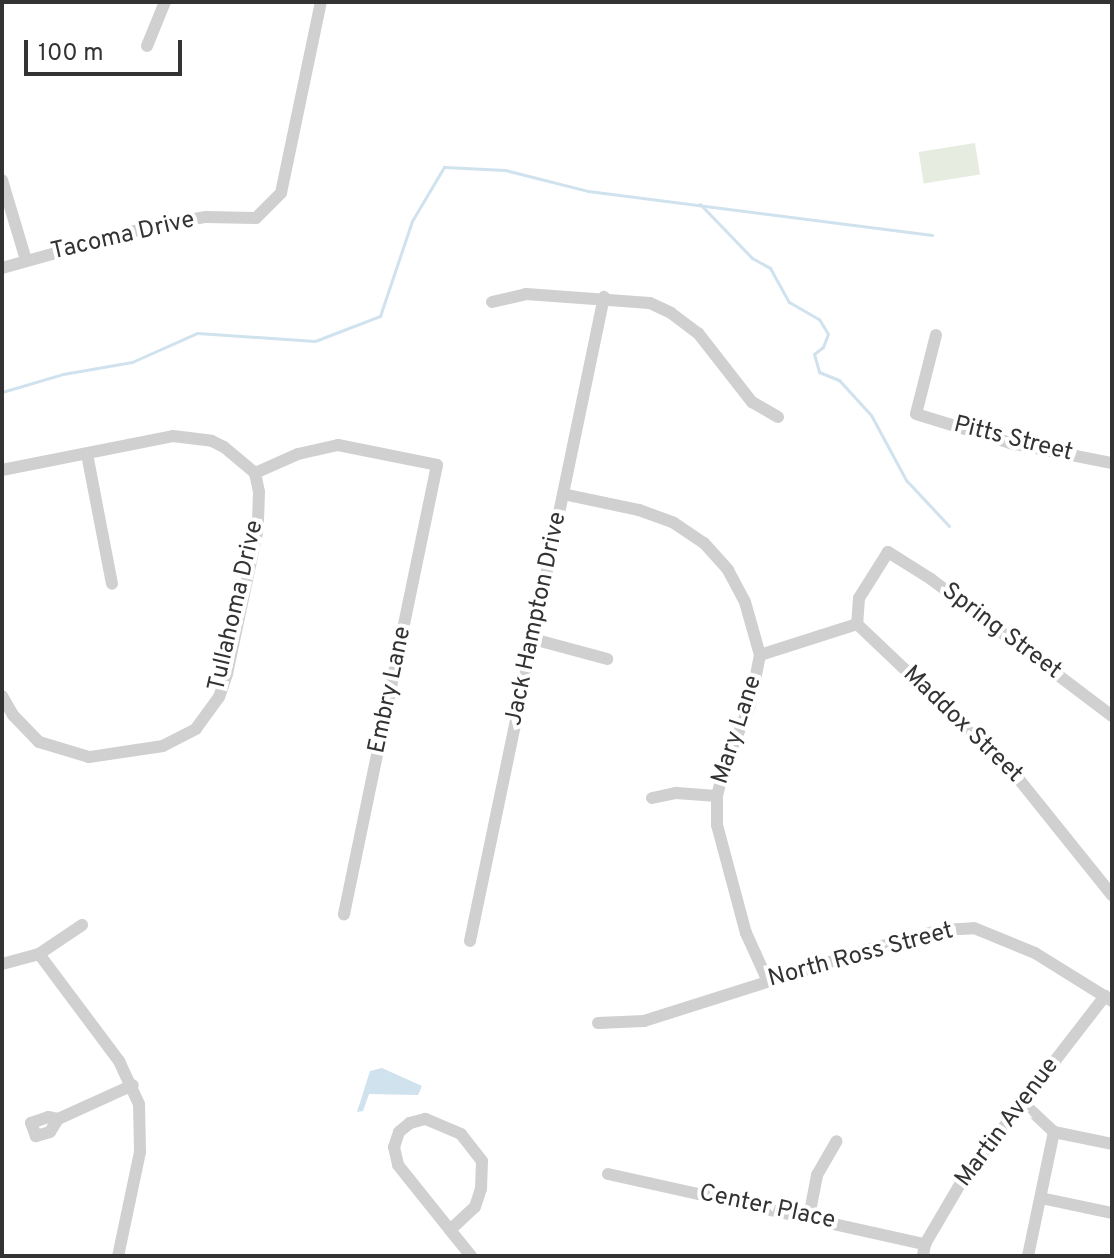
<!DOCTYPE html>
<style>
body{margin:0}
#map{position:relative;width:1114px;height:1258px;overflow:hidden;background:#fff;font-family:Overpass,sans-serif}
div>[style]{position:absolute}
.green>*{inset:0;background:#e6ecdf;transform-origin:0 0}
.water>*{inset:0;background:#cfe2ee}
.stream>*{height:3px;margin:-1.5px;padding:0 1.5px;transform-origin:1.5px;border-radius:1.5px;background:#cfe2ee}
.minor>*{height:12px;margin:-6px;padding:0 6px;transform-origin:6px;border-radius:6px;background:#d0d0d0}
span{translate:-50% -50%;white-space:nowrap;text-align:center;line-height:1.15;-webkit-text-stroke:8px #fff;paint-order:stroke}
.street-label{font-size:24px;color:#333}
.frame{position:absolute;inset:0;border:4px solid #333;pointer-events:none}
.scale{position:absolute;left:24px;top:40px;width:158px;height:36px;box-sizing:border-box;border:4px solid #333;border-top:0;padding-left:10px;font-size:24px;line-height:28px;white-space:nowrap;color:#333;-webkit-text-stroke:6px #fff;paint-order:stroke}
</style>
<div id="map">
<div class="green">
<i style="left:975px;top:143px;width:32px;height:57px;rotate:81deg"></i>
</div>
<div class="water">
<i style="clip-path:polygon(382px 1068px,422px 1086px,418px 1095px,369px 1094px,363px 1111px,357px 1112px,370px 1071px)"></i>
</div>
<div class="stream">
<i style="left:700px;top:204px;width:75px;rotate:46.1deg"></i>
<i style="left:752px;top:258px;width:21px;rotate:29deg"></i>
<i style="left:770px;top:268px;width:39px;rotate:61deg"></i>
<i style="left:789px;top:302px;width:34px;rotate:30deg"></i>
<i style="left:819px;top:319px;width:17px;rotate:59deg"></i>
<i style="left:828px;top:334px;width:14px;rotate:111deg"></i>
<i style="left:823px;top:347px;width:11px;rotate:142deg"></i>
<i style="left:814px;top:354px;width:19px;rotate:74deg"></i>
<i style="left:819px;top:372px;width:22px;rotate:22deg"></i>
<i style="left:839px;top:380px;width:47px;rotate:47.6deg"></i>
<i style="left:871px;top:415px;width:74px;rotate:61.7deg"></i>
<i style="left:906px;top:480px;width:63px;rotate:46.9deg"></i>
<i style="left:2px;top:392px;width:64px;rotate:-16.4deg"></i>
<i style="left:63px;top:374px;width:70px;rotate:-9.9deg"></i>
<i style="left:132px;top:362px;width:71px;rotate:-24deg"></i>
<i style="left:197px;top:333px;width:118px;rotate:3.9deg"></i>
<i style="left:315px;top:341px;width:70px;rotate:-21deg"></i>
<i style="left:380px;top:316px;width:100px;rotate:-71.4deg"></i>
<i style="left:412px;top:221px;width:63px;rotate:-59.3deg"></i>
<i style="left:444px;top:167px;width:61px;rotate:2.8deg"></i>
<i style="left:505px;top:170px;width:86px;rotate:14.2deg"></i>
<i style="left:588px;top:191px;width:347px;rotate:7.3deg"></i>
</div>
<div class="minor">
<i style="left:147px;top:46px;width:48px;rotate:-67.8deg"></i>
<i style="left:2px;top:180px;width:84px;rotate:73.3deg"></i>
<i style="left:2px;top:268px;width:156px;rotate:-15.6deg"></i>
<i style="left:152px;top:226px;width:55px;rotate:-9.5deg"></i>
<i style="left:206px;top:217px;width:50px;rotate:1.1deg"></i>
<i style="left:256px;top:218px;width:35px;rotate:-45deg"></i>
<i style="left:281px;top:193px;width:195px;rotate:-78.2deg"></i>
<i style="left:492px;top:302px;width:35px;rotate:-13deg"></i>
<i style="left:526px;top:294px;width:124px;rotate:4.2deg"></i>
<i style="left:650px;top:303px;width:23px;rotate:25deg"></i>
<i style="left:671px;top:313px;width:34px;rotate:37deg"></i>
<i style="left:698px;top:333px;width:88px;rotate:52deg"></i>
<i style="left:752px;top:402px;width:30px;rotate:30deg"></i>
<i style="left:936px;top:335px;width:81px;rotate:104.2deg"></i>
<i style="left:916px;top:414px;width:98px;rotate:17.1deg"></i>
<i style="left:1010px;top:443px;width:104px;rotate:11.1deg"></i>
<i style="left:87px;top:454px;width:132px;rotate:79.1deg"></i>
<i style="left:2px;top:470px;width:174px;rotate:-11.2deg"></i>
<i style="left:173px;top:436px;width:39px;rotate:7deg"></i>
<i style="left:212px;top:441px;width:13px;rotate:27deg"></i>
<i style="left:224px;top:447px;width:40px;rotate:40deg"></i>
<i style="left:255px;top:473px;width:19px;rotate:78deg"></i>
<i style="left:259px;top:492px;width:36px;rotate:92deg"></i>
<i style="left:258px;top:528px;width:149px;rotate:102deg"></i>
<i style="left:227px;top:674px;width:24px;rotate:109deg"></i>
<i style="left:219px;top:697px;width:39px;rotate:126deg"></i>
<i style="left:196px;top:729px;width:37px;rotate:153deg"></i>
<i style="left:163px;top:746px;width:75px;rotate:171.5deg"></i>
<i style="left:89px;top:757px;width:52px;rotate:-163.3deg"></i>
<i style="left:39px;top:742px;width:37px;rotate:-134deg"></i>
<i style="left:13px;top:715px;width:22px;rotate:-120deg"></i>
<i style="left:255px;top:473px;width:47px;rotate:-23.8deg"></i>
<i style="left:298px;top:454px;width:41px;rotate:-12.7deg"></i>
<i style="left:338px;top:445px;width:101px;rotate:11.4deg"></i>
<i style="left:437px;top:465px;width:459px;rotate:101.7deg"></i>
<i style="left:563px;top:494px;width:78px;rotate:11.9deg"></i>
<i style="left:639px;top:510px;width:37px;rotate:20deg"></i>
<i style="left:674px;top:523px;width:36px;rotate:34deg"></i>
<i style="left:704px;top:543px;width:36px;rotate:48deg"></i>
<i style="left:728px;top:570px;width:36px;rotate:62deg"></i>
<i style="left:745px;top:602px;width:55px;rotate:74.2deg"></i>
<i style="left:760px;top:655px;width:51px;rotate:101.3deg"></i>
<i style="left:750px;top:705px;width:62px;rotate:112.8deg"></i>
<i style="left:726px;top:762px;width:35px;rotate:105deg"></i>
<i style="left:717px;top:796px;width:29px;rotate:90deg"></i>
<i style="left:717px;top:825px;width:112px;rotate:75deg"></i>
<i style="left:746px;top:933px;width:51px;rotate:65.5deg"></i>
<i style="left:533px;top:639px;width:77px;rotate:15.1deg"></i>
<i style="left:760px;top:655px;width:102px;rotate:-17.7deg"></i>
<i style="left:1112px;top:716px;width:227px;rotate:-142.9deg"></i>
<i style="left:931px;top:579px;width:51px;rotate:-147.9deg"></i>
<i style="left:888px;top:552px;width:54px;rotate:122.2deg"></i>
<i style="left:859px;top:598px;width:26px;rotate:94deg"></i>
<i style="left:857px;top:624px;width:215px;rotate:43.5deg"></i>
<i style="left:1013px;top:772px;width:158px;rotate:51.2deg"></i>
<i style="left:652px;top:798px;width:25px;rotate:-12deg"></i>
<i style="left:676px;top:793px;width:41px;rotate:4.2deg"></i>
<i style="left:470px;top:941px;width:658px;rotate:-78.25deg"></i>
<i style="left:39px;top:954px;width:134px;rotate:53.2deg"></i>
<i style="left:119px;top:1061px;width:47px;rotate:65.1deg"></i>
<i style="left:139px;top:1104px;width:48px;rotate:88.8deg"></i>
<i style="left:140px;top:1152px;width:106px;rotate:101.9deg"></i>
<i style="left:2px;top:964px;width:38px;rotate:-15deg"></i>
<i style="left:39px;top:954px;width:52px;rotate:-34deg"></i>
<i style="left:598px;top:1023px;width:46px;rotate:-2.5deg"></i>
<i style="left:644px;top:1021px;width:238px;rotate:-17.6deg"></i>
<i style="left:871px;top:949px;width:73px;rotate:-15.2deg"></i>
<i style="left:941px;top:930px;width:33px;rotate:-3deg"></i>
<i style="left:974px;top:928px;width:66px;rotate:22.3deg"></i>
<i style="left:1035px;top:953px;width:91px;rotate:31.9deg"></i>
<i style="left:1022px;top:1102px;width:44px;rotate:43.2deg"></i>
<i style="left:48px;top:1117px;width:10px;rotate:11deg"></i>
<i style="left:58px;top:1119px;width:15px;rotate:122deg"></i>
<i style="left:50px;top:1132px;width:15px;rotate:164deg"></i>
<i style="left:36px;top:1136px;width:14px;rotate:-111deg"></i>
<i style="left:31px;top:1123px;width:18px;rotate:-19deg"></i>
<i style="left:58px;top:1119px;width:82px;rotate:-24.4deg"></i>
<i style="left:608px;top:1174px;width:325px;rotate:12.5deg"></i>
<i style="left:1041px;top:1198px;width:73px;rotate:11.9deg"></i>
<i style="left:809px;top:1217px;width:43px;rotate:-79.2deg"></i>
<i style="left:817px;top:1175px;width:39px;rotate:-60deg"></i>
<i style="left:450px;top:1230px;width:34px;rotate:-43deg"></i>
<i style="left:475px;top:1207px;width:19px;rotate:-72deg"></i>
<i style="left:481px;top:1189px;width:28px;rotate:-88deg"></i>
<i style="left:482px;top:1161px;width:34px;rotate:-128deg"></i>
<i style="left:461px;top:1134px;width:39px;rotate:-157deg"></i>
<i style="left:425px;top:1119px;width:16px;rotate:165deg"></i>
<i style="left:410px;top:1123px;width:14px;rotate:141deg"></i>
<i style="left:399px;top:1132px;width:16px;rotate:108deg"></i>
<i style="left:394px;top:1147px;width:18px;rotate:77deg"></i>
<i style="left:398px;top:1165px;width:83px;rotate:51.3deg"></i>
<i style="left:450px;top:1230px;width:33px;rotate:51deg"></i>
<i style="left:923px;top:1256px;width:12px;rotate:-81deg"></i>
<i style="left:925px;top:1244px;width:73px;rotate:-59.6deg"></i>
<i style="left:962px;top:1181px;width:234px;rotate:-52.3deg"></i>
<i style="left:1028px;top:1256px;width:127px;rotate:-78.2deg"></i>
<i style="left:1054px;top:1132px;width:59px;rotate:11.7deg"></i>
</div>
<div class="street-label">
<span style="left:123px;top:237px;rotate:-13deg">Tacoma Drive</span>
<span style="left:1013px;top:440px;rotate:14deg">Pitts Street</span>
<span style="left:237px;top:606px;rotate:-77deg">Tullahoma Drive</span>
<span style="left:537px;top:619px;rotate:-78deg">Jack Hampton Drive</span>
<span style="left:1001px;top:632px;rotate:37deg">Spring Street</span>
<span style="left:391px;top:690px;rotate:-78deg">Embry Lane</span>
<span style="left:962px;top:725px;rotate:44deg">Maddox Street</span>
<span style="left:738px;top:730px;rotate:-72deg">Mary Lane</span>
<span style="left:861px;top:956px;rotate:-15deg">North Ross Street</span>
<span style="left:1008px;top:1123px;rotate:-53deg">Martin Avenue</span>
<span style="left:767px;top:1208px;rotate:12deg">Center Place</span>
</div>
<div class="frame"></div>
<div class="scale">100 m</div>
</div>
